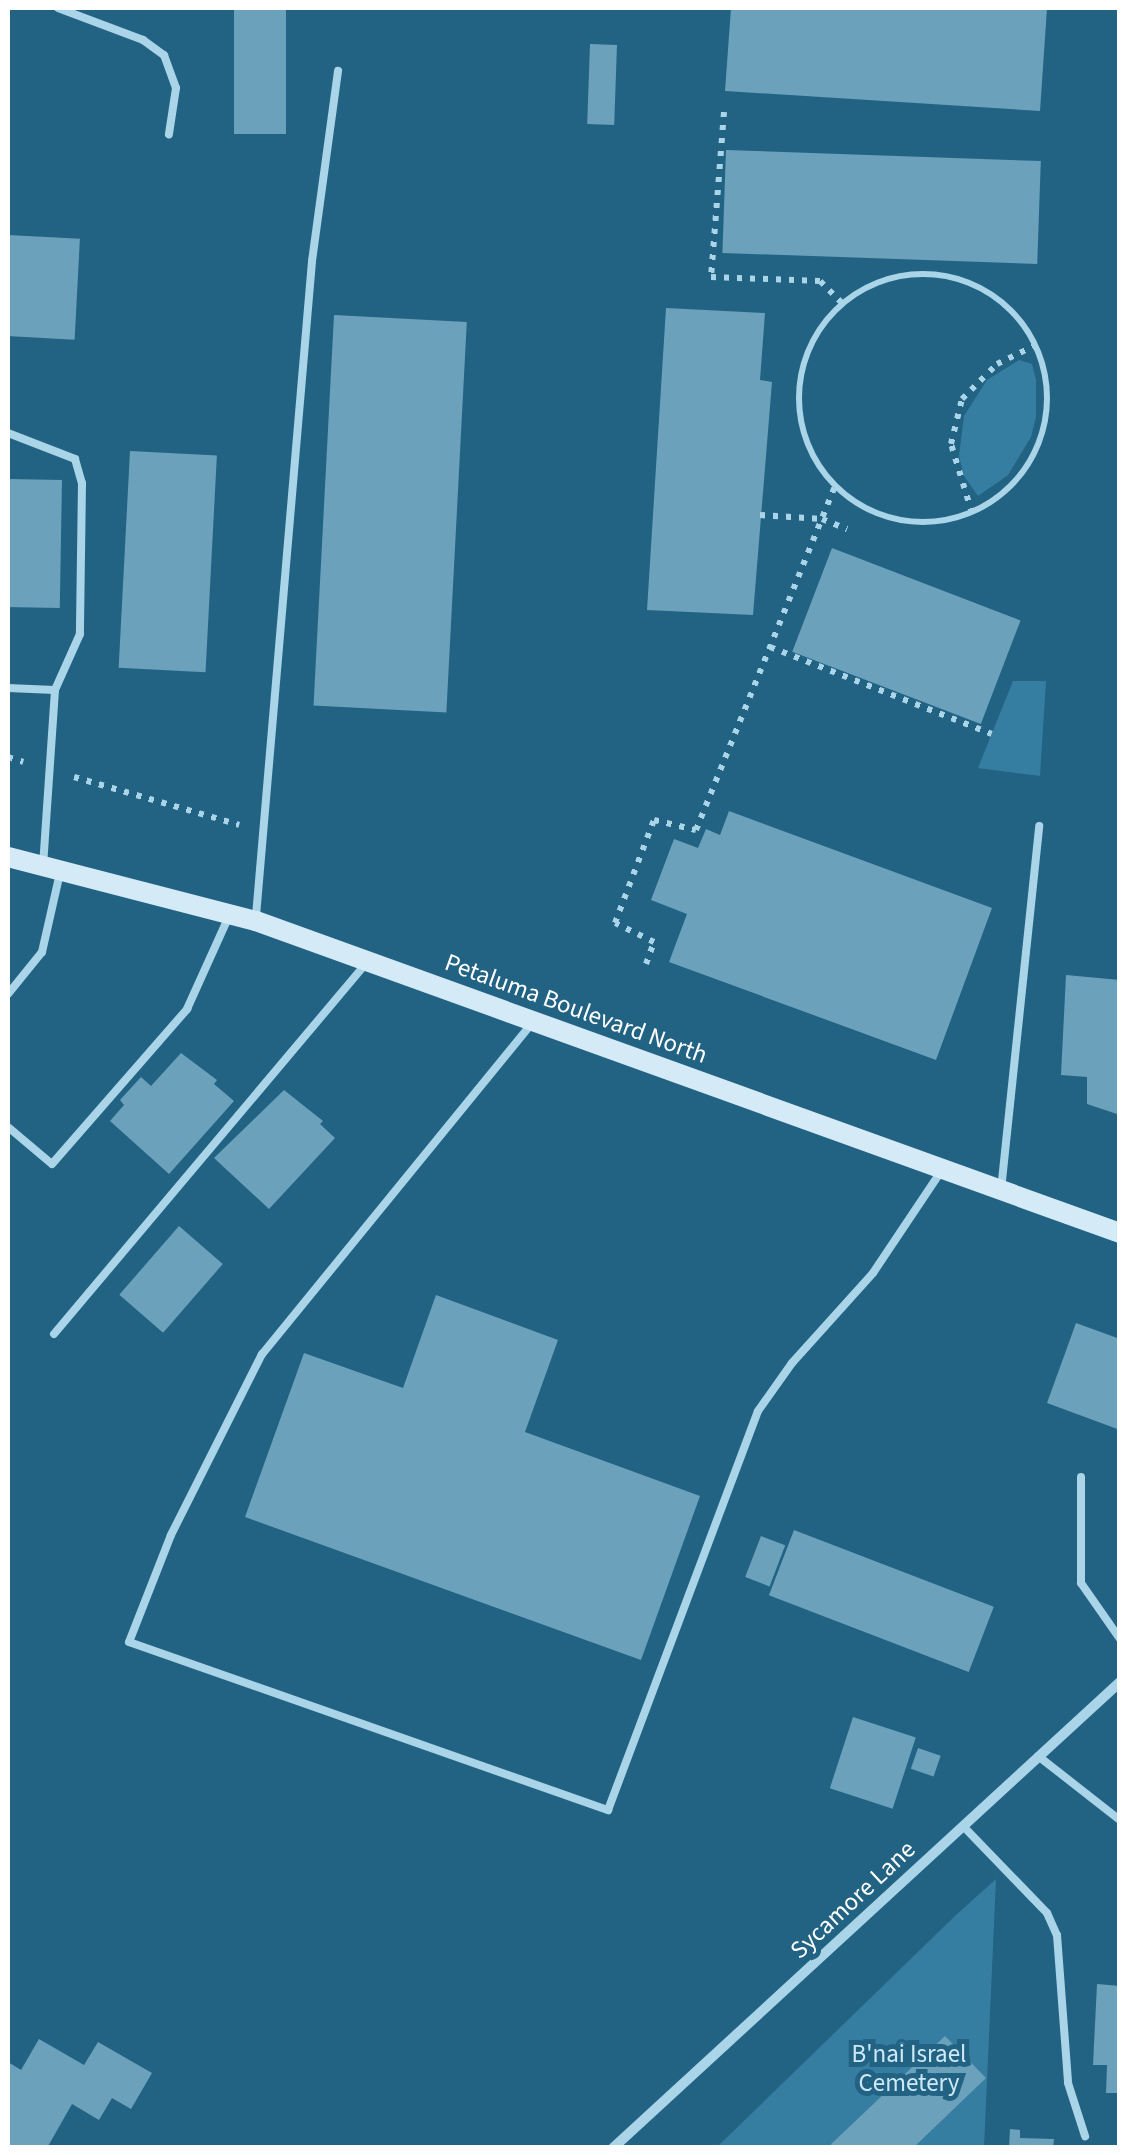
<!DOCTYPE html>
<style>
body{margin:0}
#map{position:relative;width:1127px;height:2155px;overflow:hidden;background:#226384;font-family:"Source Sans 3",sans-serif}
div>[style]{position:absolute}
.green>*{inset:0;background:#367ea1}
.building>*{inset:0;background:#6ba1bb;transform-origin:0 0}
.path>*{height:6px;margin-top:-3px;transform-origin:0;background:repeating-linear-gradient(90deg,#aad4e8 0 5px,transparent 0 13px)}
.path>.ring{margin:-3px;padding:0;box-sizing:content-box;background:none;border:6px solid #aad4e8;border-radius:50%}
.service>*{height:8px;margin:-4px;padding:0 4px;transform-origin:4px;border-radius:4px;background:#aad4e8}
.minor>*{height:10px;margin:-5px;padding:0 5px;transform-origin:5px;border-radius:5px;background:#aad4e8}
.secondary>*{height:20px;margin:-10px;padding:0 10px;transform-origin:10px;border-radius:10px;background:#d4ebf7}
span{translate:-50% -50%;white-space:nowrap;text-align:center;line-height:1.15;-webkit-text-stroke:10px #226384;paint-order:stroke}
.street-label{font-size:25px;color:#fff}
.park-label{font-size:25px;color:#cee9f6}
.frame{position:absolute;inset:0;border:10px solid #fff;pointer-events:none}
</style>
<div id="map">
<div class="green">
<i style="clip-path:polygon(1019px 360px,1032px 364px,1036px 380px,1036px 417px,1031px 437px,1008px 475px,978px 496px,964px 476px,959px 456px,964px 416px,987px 380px)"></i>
<i style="clip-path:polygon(1013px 681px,1046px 681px,1040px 776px,978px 768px)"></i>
<i style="clip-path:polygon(996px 1879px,984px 2147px,716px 2148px,956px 1915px)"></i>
</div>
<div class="building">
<i style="left:234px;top:8px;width:52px;height:126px"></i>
<i style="clip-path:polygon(731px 8px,1047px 8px,1040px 111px,725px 91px)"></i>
<i style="left:590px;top:44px;width:27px;height:80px;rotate:2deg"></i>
<i style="left:726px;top:150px;width:315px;height:103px;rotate:2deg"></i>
<i style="left:8px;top:235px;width:72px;height:101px;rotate:3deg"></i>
<i style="clip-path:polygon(666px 308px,765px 313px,760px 380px,772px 382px,753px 615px,647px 610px)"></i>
<i style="left:334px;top:315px;width:133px;height:391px;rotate:3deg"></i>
<i style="left:130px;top:451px;width:87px;height:217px;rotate:3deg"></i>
<i style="left:8px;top:479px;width:54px;height:128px;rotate:1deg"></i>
<i style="left:832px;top:548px;width:202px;height:111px;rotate:21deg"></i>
<i style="clip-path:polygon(729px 811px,992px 908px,936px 1060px,669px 962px,687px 914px,651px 900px,674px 839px,698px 848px,706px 829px,720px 835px)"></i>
<i style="clip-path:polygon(1066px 975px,1120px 980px,1120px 1115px,1087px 1104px,1087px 1077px,1061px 1075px)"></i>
<i style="clip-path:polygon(181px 1053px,217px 1080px,214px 1084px,234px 1101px,169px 1174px,110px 1121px,124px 1105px,120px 1100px,141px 1077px,151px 1086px)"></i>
<i style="clip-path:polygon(284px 1090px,323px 1121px,320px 1124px,335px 1138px,269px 1209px,214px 1158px)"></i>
<i style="left:179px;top:1226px;width:58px;height:91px;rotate:41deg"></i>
<i style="clip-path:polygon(436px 1295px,558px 1340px,525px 1432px,700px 1496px,641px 1660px,245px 1517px,304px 1353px,403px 1388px)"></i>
<i style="clip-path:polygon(1076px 1323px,1120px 1339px,1120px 1430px,1047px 1403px)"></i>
<i style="left:794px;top:1530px;width:214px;height:70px;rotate:21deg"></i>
<i style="left:761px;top:1536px;width:26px;height:44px;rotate:21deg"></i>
<i style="left:853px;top:1717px;width:66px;height:75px;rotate:18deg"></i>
<i style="left:918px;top:1748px;width:24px;height:22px;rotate:19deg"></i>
<i style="clip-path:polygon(1097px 1984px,1120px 1986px,1120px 2093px,1106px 2093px,1107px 2065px,1093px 2065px)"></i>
<i style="clip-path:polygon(945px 2036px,986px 2078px,913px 2148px,827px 2148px)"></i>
<i style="clip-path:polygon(39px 2039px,84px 2065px,98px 2042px,152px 2073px,131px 2109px,112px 2098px,99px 2120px,72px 2104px,47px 2148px,8px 2148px,8px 2062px,21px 2070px)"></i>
<i style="clip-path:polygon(1010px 2129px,1020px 2130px,1020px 2138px,1054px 2139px,1053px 2148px,1009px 2148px)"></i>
</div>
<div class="path">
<i style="left:724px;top:112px;width:166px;rotate:94.5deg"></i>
<i style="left:711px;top:277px;width:109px;rotate:2.1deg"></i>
<i style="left:820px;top:281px;width:33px;rotate:45deg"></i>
<i class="ring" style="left:799px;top:274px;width:242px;height:242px"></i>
<i style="left:972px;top:513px;width:72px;rotate:-106.9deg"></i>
<i style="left:951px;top:444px;width:46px;rotate:-76.3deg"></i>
<i style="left:962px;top:399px;width:49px;rotate:-45deg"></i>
<i style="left:997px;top:364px;width:43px;rotate:-26deg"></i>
<i style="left:760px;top:515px;width:62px;rotate:3.7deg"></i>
<i style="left:822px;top:519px;width:27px;rotate:22deg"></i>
<i style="left:770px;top:647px;width:238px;rotate:21.4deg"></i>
<i style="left:8px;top:757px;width:16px;rotate:18deg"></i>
<i style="left:74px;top:777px;width:172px;rotate:16.2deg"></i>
<i style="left:646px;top:964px;width:23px;rotate:-70deg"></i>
<i style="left:654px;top:942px;width:43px;rotate:-154deg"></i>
<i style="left:615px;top:923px;width:110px;rotate:-69.3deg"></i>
<i style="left:654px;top:820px;width:43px;rotate:13.4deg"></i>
<i style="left:696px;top:830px;width:371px;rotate:-68deg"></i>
</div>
<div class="service">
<i style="left:58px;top:8px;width:91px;rotate:20.6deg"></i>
<i style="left:143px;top:40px;width:26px;rotate:36deg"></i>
<i style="left:164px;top:55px;width:35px;rotate:70deg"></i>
<i style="left:176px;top:88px;width:47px;rotate:98.7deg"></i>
<i style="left:8px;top:433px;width:72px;rotate:21.2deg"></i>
<i style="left:75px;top:459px;width:25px;rotate:74deg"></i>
<i style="left:82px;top:483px;width:151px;rotate:90.8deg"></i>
<i style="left:80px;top:634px;width:61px;rotate:114.1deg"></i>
<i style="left:8px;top:688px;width:47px;rotate:2.4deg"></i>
<i style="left:55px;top:690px;width:176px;rotate:93.9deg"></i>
<i style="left:256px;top:916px;width:657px;rotate:-85.11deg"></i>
<i style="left:312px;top:261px;width:192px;rotate:-82.2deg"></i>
<i style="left:8px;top:994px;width:54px;rotate:-51deg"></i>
<i style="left:42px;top:952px;width:81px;rotate:-77.2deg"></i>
<i style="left:533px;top:1022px;width:429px;rotate:129.2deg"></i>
<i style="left:262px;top:1354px;width:203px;rotate:116.7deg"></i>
<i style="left:171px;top:1535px;width:115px;rotate:111.4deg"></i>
<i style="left:129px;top:1642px;width:508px;rotate:19.33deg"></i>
<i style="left:608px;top:1810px;width:426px;rotate:-69.4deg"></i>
<i style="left:758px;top:1411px;width:59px;rotate:-54.7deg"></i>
<i style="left:792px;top:1363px;width:121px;rotate:-48deg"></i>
<i style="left:873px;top:1273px;width:120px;rotate:-56.2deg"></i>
<i style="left:8px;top:1127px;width:57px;rotate:40.1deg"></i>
<i style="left:52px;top:1164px;width:206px;rotate:-48.9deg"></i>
<i style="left:187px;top:1009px;width:100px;rotate:-65.7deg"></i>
<i style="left:1001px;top:1190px;width:366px;rotate:-84deg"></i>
<i style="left:54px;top:1334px;width:483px;rotate:-49.9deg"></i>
<i style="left:1081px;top:1477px;width:106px;rotate:90deg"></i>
<i style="left:1081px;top:1583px;width:68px;rotate:55.1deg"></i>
<i style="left:1038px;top:1756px;width:104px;rotate:38deg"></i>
<i style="left:963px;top:1826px;width:121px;rotate:46deg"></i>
<i style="left:1047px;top:1913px;width:24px;rotate:66deg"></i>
<i style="left:1057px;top:1935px;width:148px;rotate:85.7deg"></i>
<i style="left:1068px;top:2083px;width:56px;rotate:72.2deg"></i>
</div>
<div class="minor">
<i style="left:613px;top:2148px;width:689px;rotate:-42.59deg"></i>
</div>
<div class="secondary">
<i style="left:8px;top:857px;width:256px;rotate:14.5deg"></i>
<i style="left:256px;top:921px;width:919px;rotate:19.86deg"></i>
</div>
<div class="street-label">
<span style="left:576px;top:1009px;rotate:20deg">Petaluma Boulevard North</span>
<span style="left:853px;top:1900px;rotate:-43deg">Sycamore Lane</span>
</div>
<div class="park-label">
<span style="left:909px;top:2069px">B'nai Israel<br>Cemetery</span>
</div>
<div class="frame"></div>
</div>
